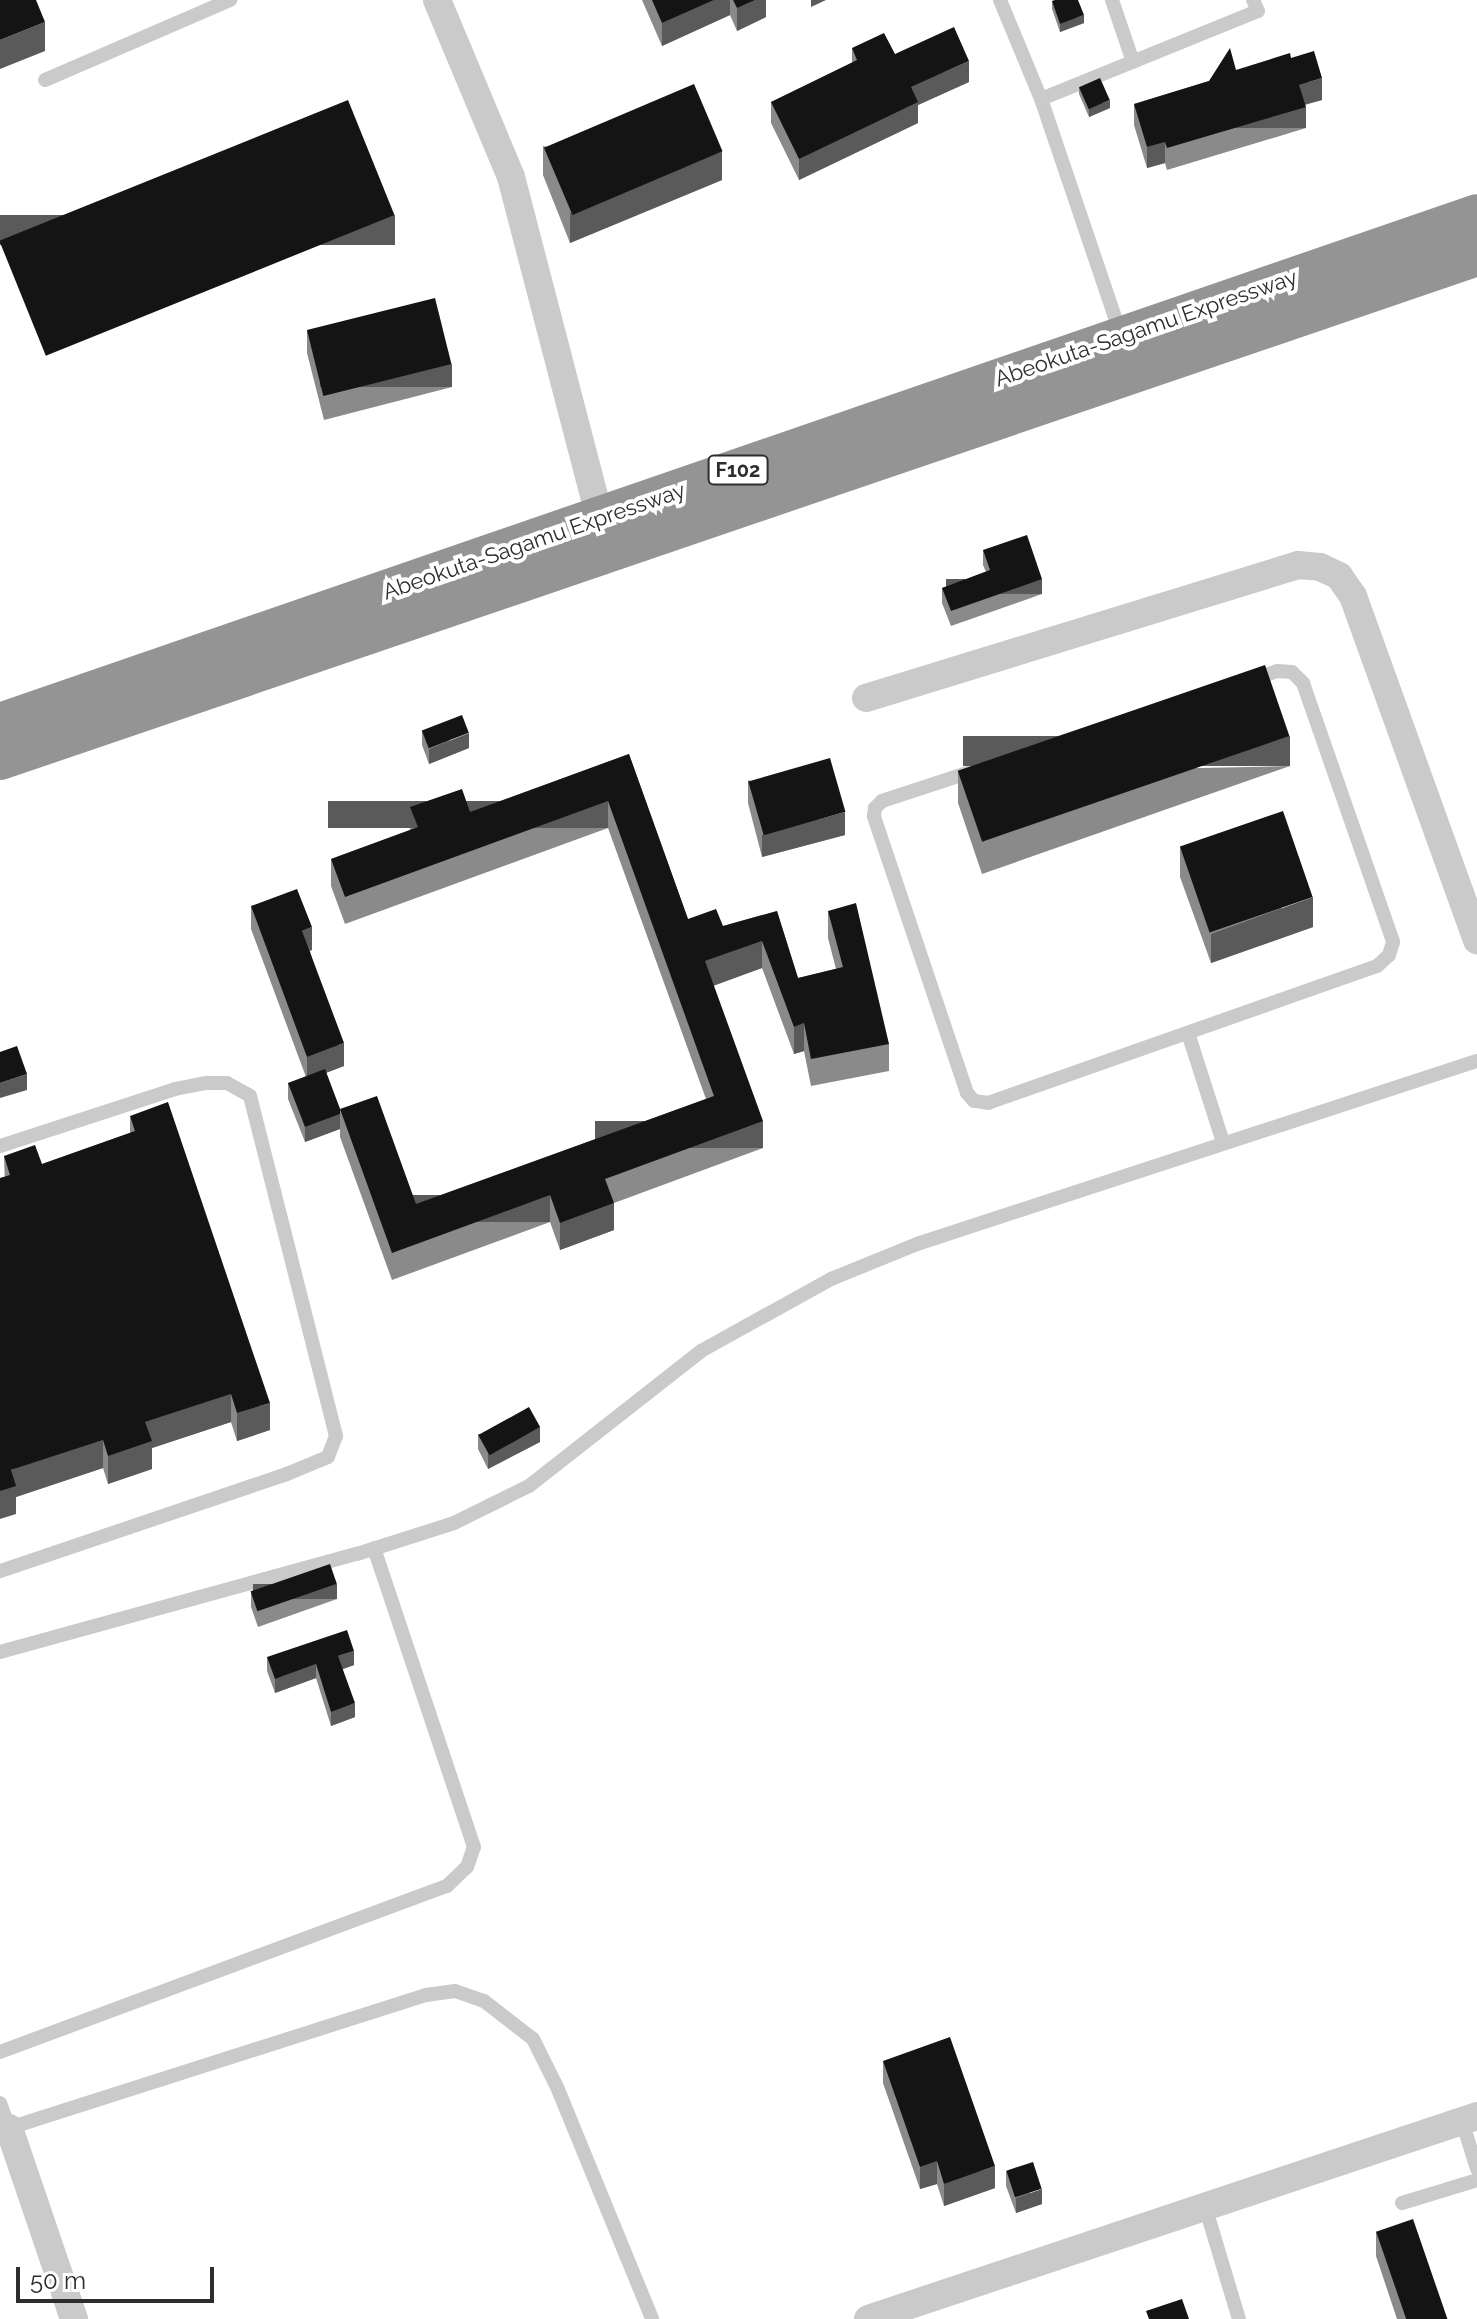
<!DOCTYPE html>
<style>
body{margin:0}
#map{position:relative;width:1477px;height:2319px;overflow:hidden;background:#fff;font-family:Raleway,sans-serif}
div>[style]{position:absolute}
.lane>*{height:14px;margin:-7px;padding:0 7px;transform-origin:7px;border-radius:7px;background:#cacaca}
.street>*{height:28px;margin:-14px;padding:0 14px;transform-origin:14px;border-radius:14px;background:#cacaca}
.highway>*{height:44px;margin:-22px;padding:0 22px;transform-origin:22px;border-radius:22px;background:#949494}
.wall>*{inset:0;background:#8a8a8a}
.shaded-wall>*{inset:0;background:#5a5a5a;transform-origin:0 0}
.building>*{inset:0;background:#141414;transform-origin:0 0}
span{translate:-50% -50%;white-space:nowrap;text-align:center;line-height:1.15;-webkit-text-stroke:8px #fff;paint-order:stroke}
.shield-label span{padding:2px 6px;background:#fff;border:2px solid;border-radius:6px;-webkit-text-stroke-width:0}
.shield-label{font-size:20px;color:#2d2d2d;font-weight:700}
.street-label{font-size:22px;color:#2d2d2d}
.scale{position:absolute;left:16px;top:2267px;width:198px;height:36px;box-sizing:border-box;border:4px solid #2d2d2d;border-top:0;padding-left:10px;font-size:24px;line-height:28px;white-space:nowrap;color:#2d2d2d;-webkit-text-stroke:6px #fff;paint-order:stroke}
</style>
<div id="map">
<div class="lane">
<i style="left:1000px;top:0;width:107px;rotate:67.5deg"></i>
<i style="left:1112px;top:0;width:65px;rotate:71.3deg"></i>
<i style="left:45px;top:80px;width:202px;rotate:-23.4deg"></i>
<i style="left:1121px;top:335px;width:249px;rotate:-108.7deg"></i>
<i style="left:1041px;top:99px;width:234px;rotate:-22.1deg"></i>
<i style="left:1258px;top:11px;width:12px;rotate:-114deg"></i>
<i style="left:1277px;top:671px;width:15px;rotate:4deg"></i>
<i style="left:1292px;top:672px;width:16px;rotate:45deg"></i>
<i style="left:1303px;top:683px;width:274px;rotate:70.8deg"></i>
<i style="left:1393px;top:942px;width:14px;rotate:107deg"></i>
<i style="left:1389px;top:955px;width:16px;rotate:137deg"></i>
<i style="left:1377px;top:966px;width:411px;rotate:160.6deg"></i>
<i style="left:989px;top:1103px;width:15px;rotate:-172deg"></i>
<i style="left:974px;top:1101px;width:11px;rotate:-131deg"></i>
<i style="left:967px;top:1093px;width:292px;rotate:-108.6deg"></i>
<i style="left:874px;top:816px;width:8px;rotate:-83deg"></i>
<i style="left:875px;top:808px;width:10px;rotate:-45deg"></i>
<i style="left:882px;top:801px;width:416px;rotate:-18.2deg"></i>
<i style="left:1188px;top:1033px;width:114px;rotate:72.2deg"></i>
<i style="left:0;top:1146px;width:184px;rotate:-18deg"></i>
<i style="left:175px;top:1089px;width:33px;rotate:-11deg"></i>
<i style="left:207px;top:1083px;width:20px"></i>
<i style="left:227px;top:1083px;width:26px;rotate:29deg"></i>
<i style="left:250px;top:1096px;width:351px;rotate:75.8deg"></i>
<i style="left:336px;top:1436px;width:22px;rotate:111deg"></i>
<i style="left:328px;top:1457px;width:44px;rotate:157.5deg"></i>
<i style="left:287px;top:1474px;width:303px;rotate:161.3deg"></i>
<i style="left:0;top:1652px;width:370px;rotate:-15.4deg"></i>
<i style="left:357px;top:1554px;width:102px;rotate:-17.7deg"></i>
<i style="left:454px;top:1523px;width:84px;rotate:-26.3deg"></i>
<i style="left:529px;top:1486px;width:219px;rotate:-38.1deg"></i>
<i style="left:701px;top:1351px;width:149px;rotate:-29deg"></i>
<i style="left:831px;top:1279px;width:93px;rotate:-22.1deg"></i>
<i style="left:917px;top:1244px;width:589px;rotate:-18.1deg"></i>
<i style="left:0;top:2052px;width:477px;rotate:-20.4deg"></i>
<i style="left:447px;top:1886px;width:28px;rotate:-44deg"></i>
<i style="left:467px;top:1867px;width:21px;rotate:-71deg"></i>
<i style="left:474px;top:1847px;width:315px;rotate:-108.5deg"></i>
<i style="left:0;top:2103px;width:27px;rotate:70deg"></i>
<i style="left:9px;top:2128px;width:438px;rotate:-17.7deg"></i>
<i style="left:426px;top:1995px;width:29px;rotate:-8deg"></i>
<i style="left:455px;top:1991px;width:31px;rotate:19deg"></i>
<i style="left:484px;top:2001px;width:62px;rotate:37.8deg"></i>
<i style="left:533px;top:2039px;width:54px;rotate:63.4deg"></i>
<i style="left:557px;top:2087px;width:251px;rotate:67.7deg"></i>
<i style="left:1462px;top:2121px;width:50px;rotate:72.6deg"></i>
<i style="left:1402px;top:2203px;width:78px;rotate:-17deg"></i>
<i style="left:1205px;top:2206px;width:118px;rotate:73.3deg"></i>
</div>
<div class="street">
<i style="left:437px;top:0;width:192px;rotate:67.3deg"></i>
<i style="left:511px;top:177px;width:352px;rotate:75.4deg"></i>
<i style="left:866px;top:698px;width:452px;rotate:-17.1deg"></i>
<i style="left:1298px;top:565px;width:22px;rotate:5deg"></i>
<i style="left:1320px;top:567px;width:21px;rotate:25deg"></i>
<i style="left:1339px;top:576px;width:24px;rotate:55deg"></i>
<i style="left:1353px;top:596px;width:366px;rotate:70.2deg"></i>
<i style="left:0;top:2131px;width:9px;rotate:-18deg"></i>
<i style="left:9px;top:2128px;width:202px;rotate:71.2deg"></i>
<i style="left:868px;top:2319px;width:642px;rotate:-18.43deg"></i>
</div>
<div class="highway">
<i style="left:0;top:725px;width:1562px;rotate:-19.01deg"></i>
<i style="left:0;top:758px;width:1561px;rotate:-18.84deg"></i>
</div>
<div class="wall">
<i style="clip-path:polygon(642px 0,766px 0,766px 17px,737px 31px,730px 15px,662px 46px)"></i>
<i style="clip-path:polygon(1052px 1px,1084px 23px,1060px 32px,1052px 9px)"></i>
<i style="clip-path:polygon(852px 48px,895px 54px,969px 82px,918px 105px,918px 123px,799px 180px,771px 123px,771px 102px,852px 63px)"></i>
<i style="clip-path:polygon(1291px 58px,1322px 100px,1305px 105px,1306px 128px,1167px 170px,1165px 163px,1147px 168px,1134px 125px,1134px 104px,1209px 81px,1236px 70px)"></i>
<i style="clip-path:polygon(1079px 87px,1110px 108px,1089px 117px,1079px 94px)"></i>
<i style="clip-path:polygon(543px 146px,722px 180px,570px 243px,543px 175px)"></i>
<i style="clip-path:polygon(307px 331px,452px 387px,324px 420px,307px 353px)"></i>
<i style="clip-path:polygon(983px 550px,1042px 594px,951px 626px,942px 603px,942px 588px,986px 572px,983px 565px)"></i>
<i style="clip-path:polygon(422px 730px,469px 748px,429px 764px,422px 745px)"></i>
<i style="clip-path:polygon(629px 754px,688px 919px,723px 926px,777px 911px,798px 978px,836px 969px,828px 938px,828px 911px,889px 1044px,889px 1071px,811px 1086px,804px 1051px,794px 1054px,762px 968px,713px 985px,763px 1148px,614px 1203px,614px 1230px,560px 1250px,550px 1222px,392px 1280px,340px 1137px,340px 1129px,305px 1142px,288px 1099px,288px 1083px,306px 1077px,251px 929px,251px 906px,312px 950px,310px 951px,344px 1066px,326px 1073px,340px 1109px,416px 1204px,706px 1099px,608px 828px,345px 924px,331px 886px,331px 859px,410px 830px,410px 807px,470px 812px)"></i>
<i style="clip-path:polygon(1290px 766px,982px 874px,958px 803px,958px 773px)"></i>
<i style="clip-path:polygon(748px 780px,845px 835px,762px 857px,748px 803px)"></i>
<i style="clip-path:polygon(1180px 847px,1313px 927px,1211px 963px,1180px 877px)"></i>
<i style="clip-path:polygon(130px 1116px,270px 1430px,237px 1441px,231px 1422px,152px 1448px,152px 1469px,108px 1484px,103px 1468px,16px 1497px,16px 1514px,4px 1156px,42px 1164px,130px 1133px)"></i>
<i style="clip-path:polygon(478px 1434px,540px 1442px,488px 1469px,478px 1449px)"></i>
<i style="clip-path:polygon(251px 1592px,337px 1599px,258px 1627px,251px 1607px)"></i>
<i style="clip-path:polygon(267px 1657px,354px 1665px,342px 1669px,355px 1717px,331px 1726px,316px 1678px,275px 1693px,267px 1671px)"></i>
<i style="clip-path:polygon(883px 2061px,995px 2188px,944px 2206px,937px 2184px,920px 2189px,883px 2083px)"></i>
<i style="clip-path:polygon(1006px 2171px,1042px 2204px,1016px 2213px,1006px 2186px)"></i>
<i style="clip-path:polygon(1376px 2231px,1447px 2319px,1397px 2319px,1376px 2256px)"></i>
</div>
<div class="shaded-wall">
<i style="clip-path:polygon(714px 0,730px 0,730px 15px,662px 46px,662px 23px)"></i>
<i style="clip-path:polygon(755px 0,766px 0,766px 17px,737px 31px,737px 8px)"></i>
<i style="clip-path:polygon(811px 0,826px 0,811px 7px)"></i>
<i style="clip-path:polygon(1084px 15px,1084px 23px,1060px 32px,1060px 24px)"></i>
<i style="clip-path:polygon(45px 22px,45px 51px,0 69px,0 40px)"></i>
<i style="clip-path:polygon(969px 61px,969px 82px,918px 105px,918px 123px,799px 180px,799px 159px,911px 87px)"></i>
<i style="clip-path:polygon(1322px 78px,1322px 100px,1299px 106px,1299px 85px)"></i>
<i style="clip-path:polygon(1110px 100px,1110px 108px,1089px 117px,1089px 109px)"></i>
<i style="left:1306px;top:107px;width:21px;height:145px;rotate:90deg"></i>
<i style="clip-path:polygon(1165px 142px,1165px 163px,1147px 168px,1147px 147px)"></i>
<i style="clip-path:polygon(722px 151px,722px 180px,570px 243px,570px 213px)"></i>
<i style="left:395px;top:215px;width:30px;height:427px;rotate:90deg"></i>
<i style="left:452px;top:364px;width:23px;height:132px;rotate:90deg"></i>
<i style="left:1042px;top:579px;width:15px;height:96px;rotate:90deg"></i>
<i style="clip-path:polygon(469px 733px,469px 748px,429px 764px,429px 749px)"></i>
<i style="left:1290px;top:736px;width:30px;height:327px;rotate:90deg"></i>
<i style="left:608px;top:801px;width:27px;height:280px;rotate:90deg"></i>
<i style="clip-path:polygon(845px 812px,845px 835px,762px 857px,762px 835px)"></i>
<i style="clip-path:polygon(1313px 897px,1313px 927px,1211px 963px,1211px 934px)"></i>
<i style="clip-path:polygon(312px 927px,312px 950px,302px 953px,302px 931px)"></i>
<i style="clip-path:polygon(762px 941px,762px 968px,705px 989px,705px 961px)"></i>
<i style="clip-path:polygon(804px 1023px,804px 1051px,794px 1054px,794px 1027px)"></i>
<i style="clip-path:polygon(344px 1043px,344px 1066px,307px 1080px,307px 1057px)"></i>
<i style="clip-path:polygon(27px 1074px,27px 1090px,0 1098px,0 1083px)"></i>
<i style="clip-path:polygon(340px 1114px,340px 1129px,305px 1142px,305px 1127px)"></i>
<i style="left:763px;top:1121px;width:27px;height:168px;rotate:90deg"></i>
<i style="left:550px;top:1195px;width:27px;height:168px;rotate:90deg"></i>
<i style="clip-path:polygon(614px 1203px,614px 1230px,560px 1250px,560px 1223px)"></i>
<i style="clip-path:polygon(231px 1394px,231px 1422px,152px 1448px,152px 1469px,108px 1484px,108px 1456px,145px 1422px)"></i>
<i style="clip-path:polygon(270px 1403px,270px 1430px,237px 1441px,237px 1413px)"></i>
<i style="clip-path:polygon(540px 1427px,540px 1442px,488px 1469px,488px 1454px)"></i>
<i style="clip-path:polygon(103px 1440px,103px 1468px,16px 1497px,16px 1514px,0 1519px,0 1491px,11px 1470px)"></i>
<i style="left:337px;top:1584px;width:15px;height:84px;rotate:90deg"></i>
<i style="clip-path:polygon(354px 1651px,354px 1665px,338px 1671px,338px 1656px)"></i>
<i style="clip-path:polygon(316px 1664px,316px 1678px,275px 1693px,275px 1679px)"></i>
<i style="clip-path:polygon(355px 1703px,355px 1717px,331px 1726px,331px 1712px)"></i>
<i style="clip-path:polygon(937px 2161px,937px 2184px,920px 2189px,920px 2167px)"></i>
<i style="clip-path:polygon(995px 2166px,995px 2188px,944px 2206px,944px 2184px)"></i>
<i style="clip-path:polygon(1042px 2189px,1042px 2204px,1016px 2213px,1016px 2198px)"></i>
</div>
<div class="building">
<i style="clip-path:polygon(0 0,36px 0,45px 22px,0 40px)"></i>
<i style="clip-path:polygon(652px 0,714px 0,662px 23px)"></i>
<i style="clip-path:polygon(733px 0,755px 0,737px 8px)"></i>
<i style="clip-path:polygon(1055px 0,1078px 0,1084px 15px,1060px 24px,1052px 1px)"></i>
<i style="clip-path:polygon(954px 27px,969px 61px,911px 87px,918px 102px,799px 159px,771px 102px,857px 60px,852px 48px,884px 33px,895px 54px)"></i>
<i style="clip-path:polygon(1230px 48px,1236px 70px,1290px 53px,1291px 58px,1314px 51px,1322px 78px,1299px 85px,1306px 107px,1167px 148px,1165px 142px,1147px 147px,1134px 104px,1209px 81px)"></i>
<i style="left:1100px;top:78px;width:24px;height:23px;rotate:66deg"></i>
<i style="left:694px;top:84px;width:73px;height:163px;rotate:67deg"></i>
<i style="left:348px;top:100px;width:124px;height:376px;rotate:68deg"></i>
<i style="left:435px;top:298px;width:68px;height:132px;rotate:76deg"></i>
<i style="clip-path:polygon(1027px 535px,1042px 579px,951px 611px,942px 588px,990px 570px,983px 550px)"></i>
<i style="left:1265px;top:665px;width:75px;height:325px;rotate:71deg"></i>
<i style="left:462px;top:715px;width:19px;height:43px;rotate:69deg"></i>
<i style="clip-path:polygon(629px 754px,688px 919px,716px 909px,723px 926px,777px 911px,798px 978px,843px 967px,828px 911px,856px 903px,889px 1044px,811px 1059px,804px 1023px,794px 1027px,762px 941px,705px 961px,763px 1121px,605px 1179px,614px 1203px,560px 1223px,550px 1195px,392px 1253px,340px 1109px,377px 1096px,416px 1204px,714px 1096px,608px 801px,345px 897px,331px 859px,418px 827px,410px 807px,462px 789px,470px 812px)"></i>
<i style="left:830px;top:758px;width:56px;height:85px;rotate:74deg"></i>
<i style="left:1283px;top:811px;width:91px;height:109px;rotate:71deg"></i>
<i style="clip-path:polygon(297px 889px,312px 927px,302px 931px,344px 1043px,307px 1057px,251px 906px)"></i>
<i style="clip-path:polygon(17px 1046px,27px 1074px,0 1083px,0 1052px)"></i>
<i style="clip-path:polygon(325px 1069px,340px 1109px,340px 1114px,305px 1127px,288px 1083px)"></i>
<i style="clip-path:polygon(168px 1102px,270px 1403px,237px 1413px,231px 1394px,145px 1422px,152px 1441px,108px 1456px,103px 1440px,11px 1470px,16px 1486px,0 1491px,0 1178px,10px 1175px,4px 1156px,35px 1145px,42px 1164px,135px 1131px,130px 1116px)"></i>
<i style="left:529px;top:1407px;width:23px;height:58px;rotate:61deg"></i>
<i style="left:330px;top:1564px;width:21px;height:84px;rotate:71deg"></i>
<i style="clip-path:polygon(347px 1630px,354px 1651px,338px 1656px,355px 1703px,331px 1712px,316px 1664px,275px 1679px,267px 1657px)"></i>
<i style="clip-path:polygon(950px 2037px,995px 2166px,944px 2184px,937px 2161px,920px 2167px,883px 2061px)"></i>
<i style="left:1033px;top:2162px;width:28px;height:28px;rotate:72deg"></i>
<i style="left:1413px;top:2219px;width:106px;height:39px;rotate:71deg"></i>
<i style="clip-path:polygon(1182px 2299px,1189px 2319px,1149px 2319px,1146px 2311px)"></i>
</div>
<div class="shield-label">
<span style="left:738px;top:470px">F102</span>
</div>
<div class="street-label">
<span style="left:1146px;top:328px;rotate:-19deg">Abeokuta-Sagamu Expressway</span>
<span style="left:534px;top:541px;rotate:-19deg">Abeokuta-Sagamu Expressway</span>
</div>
<div class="scale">50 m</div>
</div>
